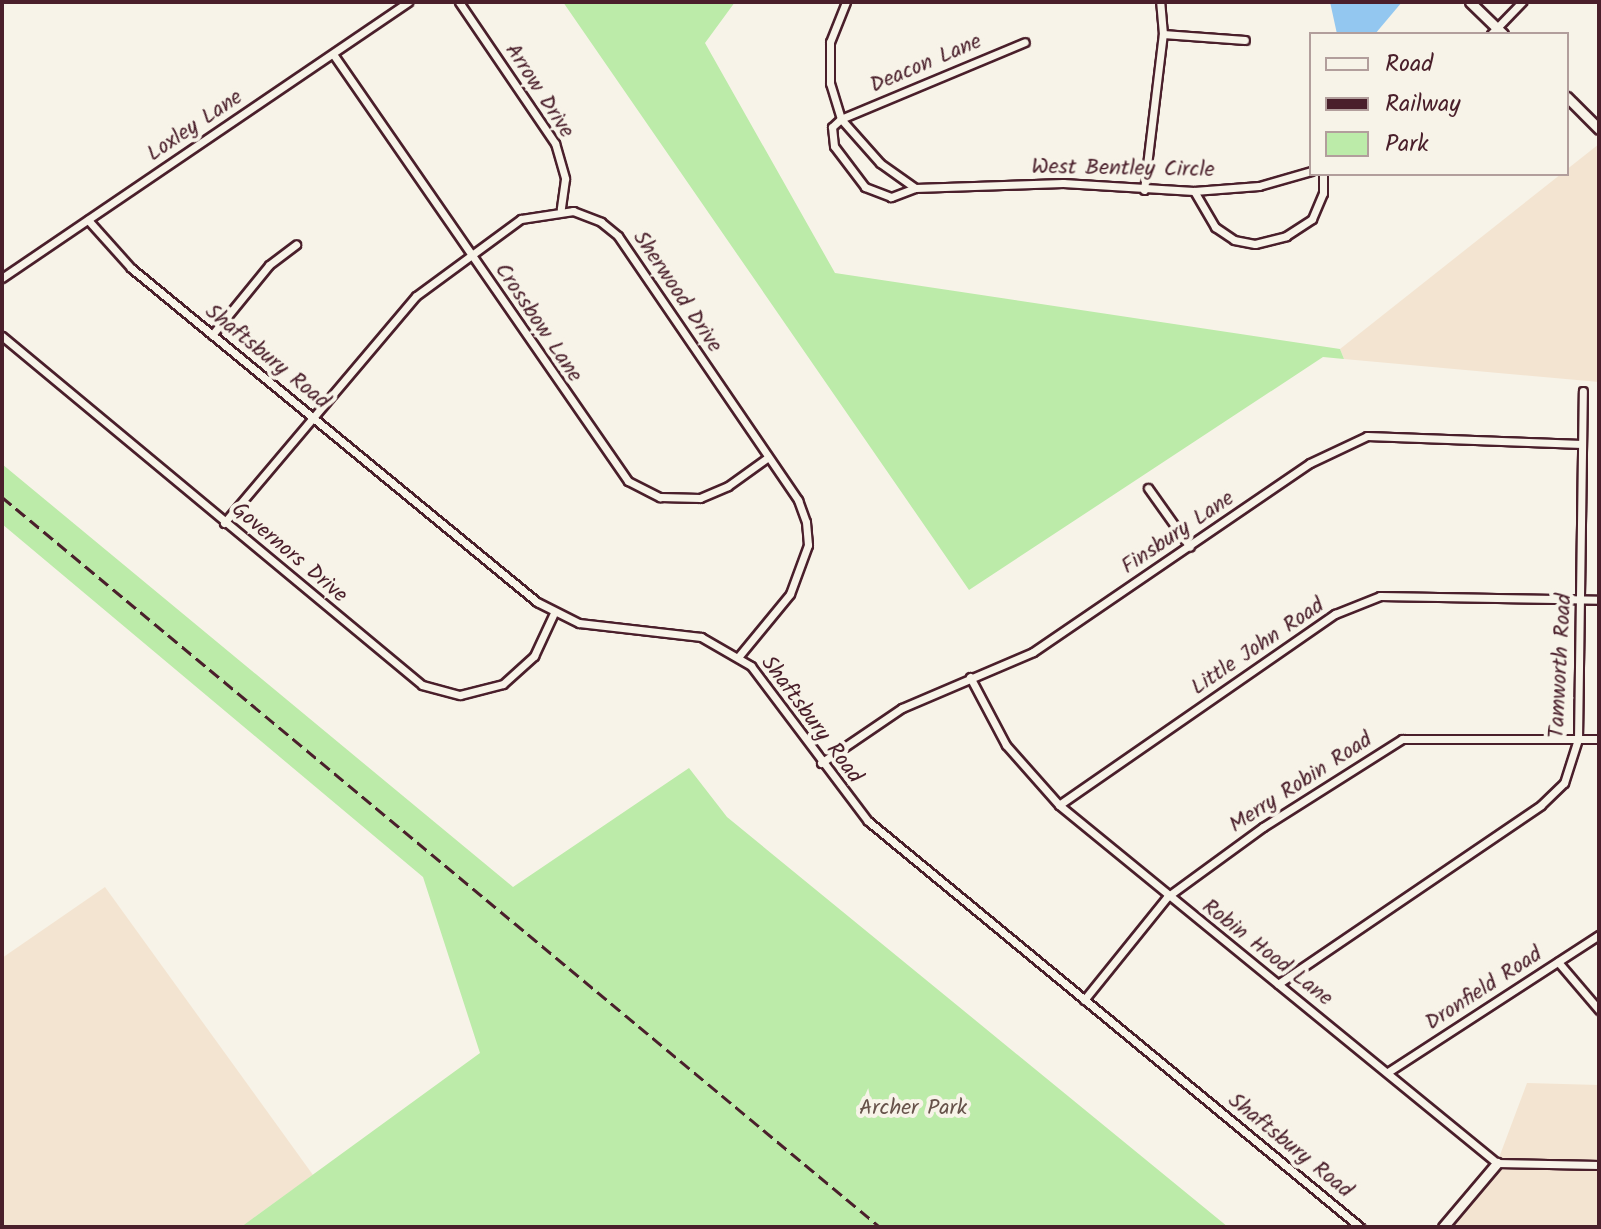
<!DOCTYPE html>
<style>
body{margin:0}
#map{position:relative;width:1601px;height:1229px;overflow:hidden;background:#f7f3e8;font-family:Kalam,sans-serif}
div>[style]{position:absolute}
.built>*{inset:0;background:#f3e4d1}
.green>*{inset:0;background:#bceba9}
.water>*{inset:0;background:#93c7f0}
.roads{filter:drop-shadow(2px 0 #4a1f2b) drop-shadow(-2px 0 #4a1f2b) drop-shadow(0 2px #4a1f2b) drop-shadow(0 -2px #4a1f2b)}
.minor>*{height:7px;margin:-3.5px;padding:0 3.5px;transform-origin:3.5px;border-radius:3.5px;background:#f7f3e8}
.tertiary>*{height:9px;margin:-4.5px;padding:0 4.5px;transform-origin:4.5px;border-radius:4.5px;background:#f7f3e8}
.rail>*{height:3px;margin-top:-1.5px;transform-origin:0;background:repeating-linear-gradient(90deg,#4a1f2b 0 12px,transparent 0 18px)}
span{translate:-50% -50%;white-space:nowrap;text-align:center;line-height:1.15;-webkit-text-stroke:8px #f7f3e8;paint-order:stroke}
.street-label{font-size:22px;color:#4a1f2b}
.park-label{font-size:22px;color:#66524a}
.frame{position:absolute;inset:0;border:4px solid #4a1f2b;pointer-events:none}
.legend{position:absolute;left:1309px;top:32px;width:260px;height:144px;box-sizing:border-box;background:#f7f3e8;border:2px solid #b29e9c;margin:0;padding:10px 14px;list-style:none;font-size:24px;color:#4a1f2b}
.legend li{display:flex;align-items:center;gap:16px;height:40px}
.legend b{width:40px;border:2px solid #b29e9c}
</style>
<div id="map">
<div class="built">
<i style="clip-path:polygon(1599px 144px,1599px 382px,1344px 359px,1340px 349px)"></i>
<i style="clip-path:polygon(105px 887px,313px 1175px,241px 1227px,2px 1227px,2px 958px)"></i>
<i style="clip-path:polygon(1527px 1083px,1599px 1085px,1599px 1227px,1443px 1227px,1497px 1163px)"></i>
</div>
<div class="green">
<i style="clip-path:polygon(563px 2px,735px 2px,705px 43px,835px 273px,1340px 349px,1344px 359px,1323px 357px,969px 590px)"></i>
<i style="clip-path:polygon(2px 464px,513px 887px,689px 768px,727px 817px,1228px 1227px,241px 1227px,480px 1053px,423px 877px,2px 524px)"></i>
</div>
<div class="water">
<i style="clip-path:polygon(1330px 2px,1402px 2px,1375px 34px,1337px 34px)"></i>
</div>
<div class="roads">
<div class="minor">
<i style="left:459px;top:2px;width:171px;rotate:55.8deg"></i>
<i style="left:555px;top:143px;width:37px;rotate:74deg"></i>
<i style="left:565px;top:179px;width:30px;rotate:98deg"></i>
<i style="left:846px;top:2px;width:43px;rotate:111.8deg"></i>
<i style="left:830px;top:42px;width:41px;rotate:90deg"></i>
<i style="left:830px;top:83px;width:38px;rotate:73deg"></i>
<i style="left:841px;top:119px;width:59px;rotate:48.4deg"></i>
<i style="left:880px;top:163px;width:43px;rotate:35.5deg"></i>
<i style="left:915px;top:188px;width:148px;rotate:-1.9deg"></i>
<i style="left:1063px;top:183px;width:131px;rotate:3.5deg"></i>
<i style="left:1194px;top:191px;width:65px;rotate:-4.4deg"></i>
<i style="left:1259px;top:186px;width:54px;rotate:-16.1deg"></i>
<i style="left:1163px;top:34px;width:82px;rotate:4.2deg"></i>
<i style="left:1491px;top:34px;width:45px;rotate:-45.9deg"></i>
<i style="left:333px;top:54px;width:519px;rotate:55.36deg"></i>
<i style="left:628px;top:481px;width:36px;rotate:27deg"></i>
<i style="left:660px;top:497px;width:40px;rotate:1.4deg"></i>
<i style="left:700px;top:498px;width:30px;rotate:-23deg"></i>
<i style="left:728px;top:486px;width:48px;rotate:-35.7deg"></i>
<i style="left:915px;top:188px;width:26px;rotate:159deg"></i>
<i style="left:891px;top:197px;width:28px;rotate:-159deg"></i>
<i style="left:865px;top:187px;width:51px;rotate:-127.1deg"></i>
<i style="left:834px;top:146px;width:19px;rotate:-96deg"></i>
<i style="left:832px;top:127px;width:12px;rotate:-42deg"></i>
<i style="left:841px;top:119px;width:199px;rotate:-22.7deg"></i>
<i style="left:1144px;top:190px;width:157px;rotate:-83.1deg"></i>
<i style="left:1163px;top:34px;width:32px;rotate:-95deg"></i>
<i style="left:1194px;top:191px;width:42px;rotate:59.7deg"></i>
<i style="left:1215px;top:227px;width:23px;rotate:34deg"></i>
<i style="left:1234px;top:240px;width:21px;rotate:11deg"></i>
<i style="left:1255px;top:244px;width:32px;rotate:-14deg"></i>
<i style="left:1286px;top:236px;width:31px;rotate:-33deg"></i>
<i style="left:1312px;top:219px;width:28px;rotate:-67deg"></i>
<i style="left:1323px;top:193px;width:19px;rotate:-90deg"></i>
<i style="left:88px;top:220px;width:64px;rotate:48.1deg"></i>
<i style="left:131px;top:268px;width:526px;rotate:39.44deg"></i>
<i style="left:537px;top:602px;width:47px;rotate:26.6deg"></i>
<i style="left:579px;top:623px;width:123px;rotate:6.5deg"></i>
<i style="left:701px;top:637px;width:58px;rotate:30.1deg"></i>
<i style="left:751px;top:666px;width:194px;rotate:53deg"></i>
<i style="left:868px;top:821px;width:638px;rotate:39.53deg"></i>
<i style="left:2px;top:278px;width:491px;rotate:-34.2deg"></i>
<i style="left:212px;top:335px;width:90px;rotate:-50.8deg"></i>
<i style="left:269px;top:265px;width:34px;rotate:-37deg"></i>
<i style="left:2px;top:336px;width:546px;rotate:39.72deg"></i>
<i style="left:422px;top:685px;width:39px;rotate:15deg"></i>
<i style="left:460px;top:695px;width:44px;rotate:-14.3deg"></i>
<i style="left:503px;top:684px;width:42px;rotate:-42.1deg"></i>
<i style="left:534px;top:656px;width:47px;rotate:-65.1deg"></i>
<i style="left:1148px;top:488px;width:72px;rotate:54.6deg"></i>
<i style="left:224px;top:523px;width:297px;rotate:-49.8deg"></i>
<i style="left:416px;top:296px;width:130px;rotate:-36.3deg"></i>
<i style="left:521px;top:219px;width:53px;rotate:-8.7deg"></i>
<i style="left:573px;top:211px;width:30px;rotate:21deg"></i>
<i style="left:601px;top:222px;width:22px;rotate:39deg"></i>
<i style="left:618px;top:236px;width:320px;rotate:55.7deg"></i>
<i style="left:798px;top:500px;width:23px;rotate:70deg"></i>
<i style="left:806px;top:522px;width:23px;rotate:85deg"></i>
<i style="left:808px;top:545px;width:52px;rotate:110.2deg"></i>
<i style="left:790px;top:594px;width:80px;rotate:129.4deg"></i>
<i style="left:970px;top:677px;width:77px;rotate:62.1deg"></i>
<i style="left:1006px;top:745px;width:80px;rotate:48.5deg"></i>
<i style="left:1059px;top:805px;width:566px;rotate:39.26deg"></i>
<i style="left:1497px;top:1163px;width:102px;rotate:1.1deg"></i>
<i style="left:821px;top:763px;width:98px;rotate:-34.2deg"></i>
<i style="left:902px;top:708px;width:142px;rotate:-23.1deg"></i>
<i style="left:1033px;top:652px;width:335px;rotate:-34.3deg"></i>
<i style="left:1310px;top:463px;width:63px;rotate:-25.3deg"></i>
<i style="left:1367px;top:436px;width:215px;rotate:2.1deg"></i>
<i style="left:1059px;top:805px;width:336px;rotate:-34.7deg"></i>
<i style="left:1335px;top:614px;width:48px;rotate:-21.8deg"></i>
<i style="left:1380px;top:596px;width:219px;rotate:1deg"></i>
<i style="left:1558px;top:962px;width:63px;rotate:49.5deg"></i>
<i style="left:1278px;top:984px;width:318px;rotate:-34.2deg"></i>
<i style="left:1541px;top:805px;width:32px;rotate:-44deg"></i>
<i style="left:1564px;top:783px;width:46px;rotate:-72.3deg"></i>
<i style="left:1578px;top:739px;width:348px;rotate:-89.2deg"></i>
<i style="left:1084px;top:1000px;width:132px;rotate:-51.1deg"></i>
<i style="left:1167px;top:897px;width:119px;rotate:-36.1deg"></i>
<i style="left:1263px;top:827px;width:165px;rotate:-32.3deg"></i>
<i style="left:1402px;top:739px;width:197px"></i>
<i style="left:1388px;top:1072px;width:252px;rotate:-33deg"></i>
</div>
<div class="tertiary">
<i style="left:1470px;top:2px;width:46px;rotate:44.1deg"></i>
<i style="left:1567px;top:97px;width:45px;rotate:45deg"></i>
<i style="left:1443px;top:1227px;width:84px;rotate:-49.8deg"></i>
</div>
</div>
<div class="rail">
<i style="left:2px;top:497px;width:1142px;rotate:39.74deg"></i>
</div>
<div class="street-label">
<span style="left:926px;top:64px;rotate:-23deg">Deacon Lane</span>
<span style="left:539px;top:91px;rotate:57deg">Arrow Drive</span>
<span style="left:195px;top:126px;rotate:-34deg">Loxley Lane</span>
<span style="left:1123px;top:169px;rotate:1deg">West Bentley Circle</span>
<span style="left:677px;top:292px;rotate:56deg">Sherwood Drive</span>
<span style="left:538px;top:323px;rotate:56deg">Crossbow Lane</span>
<span style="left:267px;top:357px;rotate:39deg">Shaftsbury Road</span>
<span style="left:1178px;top:533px;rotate:-34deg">Finsbury Lane</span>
<span style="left:289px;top:553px;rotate:40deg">Governors Drive</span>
<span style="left:1258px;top:647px;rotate:-34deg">Little John Road</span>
<span style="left:1561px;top:666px;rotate:-87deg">Tamworth Road</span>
<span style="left:811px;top:720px;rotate:53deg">Shaftsbury Road</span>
<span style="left:1301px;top:783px;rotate:-33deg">Merry Robin Road</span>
<span style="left:1267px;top:953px;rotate:38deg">Robin Hood Lane</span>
<span style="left:1484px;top:989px;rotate:-33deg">Dronfield Road</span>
<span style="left:1290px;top:1146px;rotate:39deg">Shaftsbury Road</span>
</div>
<div class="park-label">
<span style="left:913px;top:1109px">Archer Park</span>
</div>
<div class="frame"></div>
<ul class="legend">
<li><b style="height:10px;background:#f7f3e8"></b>Road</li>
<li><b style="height:10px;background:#4a1f2b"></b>Railway</li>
<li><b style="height:22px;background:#bceba9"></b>Park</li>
</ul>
</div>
